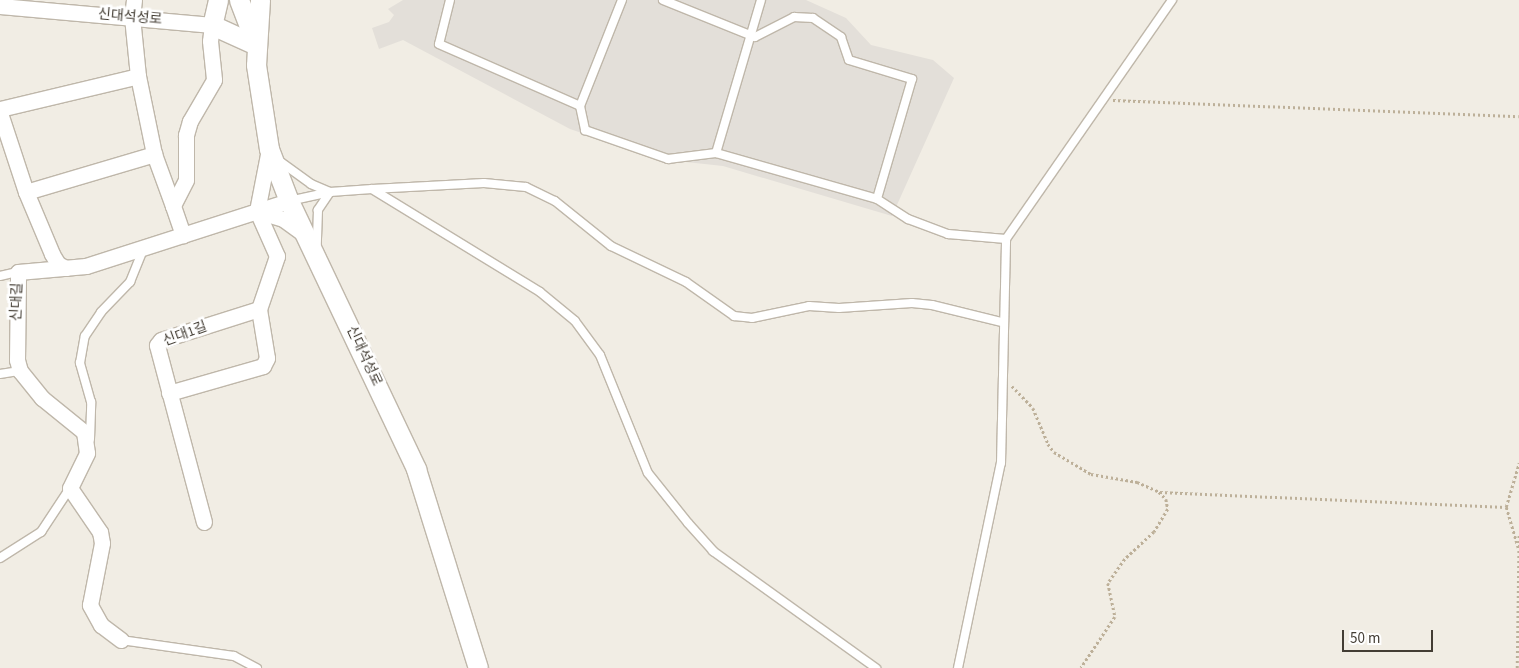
<!DOCTYPE html>
<meta charset="utf-8">
<style>
body{margin:0}
#map{position:relative;width:1519px;height:668px;overflow:hidden;background:#f1ede4;font-family:"Source Sans 3","Noto Sans KR",sans-serif}
div>[style]{position:absolute}
.industrial>*{inset:0;background:#e3dfd9}
.path>*{height:2.5px;margin-top:-1.25px;transform-origin:0;background:repeating-linear-gradient(90deg,#bdb099 0 2.5px,transparent 0 5px)}
.roads{filter:drop-shadow(1px 0 #bfb7aa) drop-shadow(-1px 0 #bfb7aa) drop-shadow(0 1px #bfb7aa) drop-shadow(0 -1px #bfb7aa)}
.service>*{height:8px;margin:-4px;padding:0 4px;transform-origin:4px;border-radius:4px;background:#fff}
.minor>*{height:15px;margin:-7.5px;padding:0 7.5px;transform-origin:7.5px;border-radius:7.5px;background:#fff}
.tertiary>*{height:19px;margin:-9.5px;padding:0 9.5px;transform-origin:9.5px;border-radius:9.5px;background:#fff}
span{translate:-50% -50%;white-space:nowrap;text-align:center;line-height:1.15;-webkit-text-stroke:5px #fff;paint-order:stroke}
.street-label{font-size:14px;color:#433d34}
.scale{position:absolute;left:1342px;top:630px;width:91px;height:22px;box-sizing:border-box;border:2px solid #433d34;border-top:0;padding-left:6px;font-size:15px;line-height:18px;white-space:nowrap;color:#433d34;-webkit-text-stroke:4px #fff;paint-order:stroke}
</style>
<div id="map">
<div class="industrial">
<i style="clip-path:polygon(403px 0,806px 0,846px 18px,871px 45px,933px 60px,954px 78px,892px 216px,723px 166px,658px 159px,570px 129px,403px 40px,379px 49px,372px 28px,389px 22px,394px 15px,388px 9px)"></i>
</div>
<div class="path">
<i style="left:1113px;top:100px;width:406px;rotate:2.3deg"></i>
<i style="left:1012px;top:386px;width:30px;rotate:46deg"></i>
<i style="left:1033px;top:408px;width:39px;rotate:67deg"></i>
<i style="left:1048px;top:444px;width:10px;rotate:53deg"></i>
<i style="left:1054px;top:452px;width:43px;rotate:30.7deg"></i>
<i style="left:1091px;top:474px;width:47px;rotate:9.9deg"></i>
<i style="left:1137px;top:482px;width:24px;rotate:24deg"></i>
<i style="left:1159px;top:492px;width:10px;rotate:45deg"></i>
<i style="left:1166px;top:499px;width:10px;rotate:79deg"></i>
<i style="left:1168px;top:509px;width:27px;rotate:121deg"></i>
<i style="left:1154px;top:532px;width:40px;rotate:137deg"></i>
<i style="left:1125px;top:559px;width:29px;rotate:125deg"></i>
<i style="left:1108px;top:583px;width:35px;rotate:78deg"></i>
<i style="left:1115px;top:617px;width:61px;rotate:123.7deg"></i>
<i style="left:1160px;top:492px;width:346px;rotate:2.5deg"></i>
<i style="left:1518px;top:548px;width:43px;rotate:-106.3deg"></i>
<i style="left:1506px;top:507px;width:46px;rotate:-73.5deg"></i>
<i style="left:1517px;top:668px;width:135px;rotate:-89.2deg"></i>
</div>
<div class="roads">
<div class="service">
<i style="left:450px;top:0;width:45px;rotate:104deg"></i>
<i style="left:439px;top:44px;width:154px;rotate:23.7deg"></i>
<i style="left:622px;top:0;width:114px;rotate:111.6deg"></i>
<i style="left:580px;top:106px;width:25px;rotate:78deg"></i>
<i style="left:585px;top:130px;width:88px;rotate:19.3deg"></i>
<i style="left:668px;top:159px;width:48px;rotate:-7.1deg"></i>
<i style="left:716px;top:153px;width:167px;rotate:15.9deg"></i>
<i style="left:663px;top:0;width:99px;rotate:21.9deg"></i>
<i style="left:755px;top:37px;width:44px;rotate:-27.1deg"></i>
<i style="left:794px;top:17px;width:19px;rotate:3deg"></i>
<i style="left:813px;top:18px;width:34px;rotate:34deg"></i>
<i style="left:841px;top:37px;width:24px;rotate:71deg"></i>
<i style="left:849px;top:60px;width:66px;rotate:16.8deg"></i>
<i style="left:912px;top:79px;width:125px;rotate:106.3deg"></i>
<i style="left:877px;top:199px;width:37px;rotate:33deg"></i>
<i style="left:908px;top:219px;width:43px;rotate:20.6deg"></i>
<i style="left:948px;top:234px;width:58px;rotate:4.9deg"></i>
<i style="left:716px;top:153px;width:159px;rotate:-73.6deg"></i>
<i style="left:278px;top:160px;width:41px;rotate:36deg"></i>
<i style="left:311px;top:184px;width:21px;rotate:23deg"></i>
<i style="left:330px;top:192px;width:22px;rotate:124deg"></i>
<i style="left:318px;top:210px;width:34px;rotate:92deg"></i>
<i style="left:372px;top:189px;width:197px;rotate:31.5deg"></i>
<i style="left:540px;top:292px;width:45px;rotate:39.6deg"></i>
<i style="left:575px;top:321px;width:42px;rotate:53.7deg"></i>
<i style="left:600px;top:355px;width:127px;rotate:67.9deg"></i>
<i style="left:648px;top:473px;width:64px;rotate:51.3deg"></i>
<i style="left:688px;top:523px;width:38px;rotate:48deg"></i>
<i style="left:713px;top:551px;width:201px;rotate:35.7deg"></i>
<i style="left:289px;top:201px;width:42px;rotate:-12.4deg"></i>
<i style="left:330px;top:192px;width:42px;rotate:-4.1deg"></i>
<i style="left:372px;top:189px;width:112px;rotate:-3.1deg"></i>
<i style="left:484px;top:183px;width:42px;rotate:5.4deg"></i>
<i style="left:526px;top:187px;width:32px;rotate:26deg"></i>
<i style="left:555px;top:201px;width:72px;rotate:38.8deg"></i>
<i style="left:611px;top:246px;width:83px;rotate:25.6deg"></i>
<i style="left:686px;top:282px;width:59px;rotate:35.3deg"></i>
<i style="left:734px;top:316px;width:18px;rotate:6deg"></i>
<i style="left:752px;top:318px;width:58px;rotate:-11.9deg"></i>
<i style="left:809px;top:306px;width:30px;rotate:4deg"></i>
<i style="left:839px;top:308px;width:73px;rotate:-3.9deg"></i>
<i style="left:912px;top:303px;width:20px;rotate:6deg"></i>
<i style="left:932px;top:305px;width:72px;rotate:13.7deg"></i>
<i style="left:0;top:276px;width:18px;rotate:-13deg"></i>
<i style="left:0;top:374px;width:20px;rotate:-9deg"></i>
<i style="left:90px;top:439px;width:37px;rotate:-88deg"></i>
<i style="left:91px;top:402px;width:41px;rotate:-105.8deg"></i>
<i style="left:80px;top:363px;width:27px;rotate:-80deg"></i>
<i style="left:85px;top:336px;width:29px;rotate:-56deg"></i>
<i style="left:101px;top:312px;width:42px;rotate:-46deg"></i>
<i style="left:130px;top:282px;width:37px;rotate:-68deg"></i>
<i style="left:0;top:558px;width:49px;rotate:-32.4deg"></i>
<i style="left:41px;top:532px;width:53px;rotate:-56.6deg"></i>
<i style="left:121px;top:640px;width:114px;rotate:8.1deg"></i>
<i style="left:234px;top:656px;width:26px;rotate:28deg"></i>
<i style="left:958px;top:668px;width:209px;rotate:-78.2deg"></i>
<i style="left:1001px;top:463px;width:224px;rotate:-88.7deg"></i>
<i style="left:1006px;top:239px;width:291px;rotate:-55.2deg"></i>
</div>
<div class="minor">
<i style="left:134px;top:0;width:17px;rotate:97deg"></i>
<i style="left:132px;top:17px;width:59px;rotate:84.2deg"></i>
<i style="left:138px;top:76px;width:80px;rotate:78.4deg"></i>
<i style="left:154px;top:154px;width:55px;rotate:69.9deg"></i>
<i style="left:0;top:6px;width:213px;rotate:5.1deg"></i>
<i style="left:212px;top:25px;width:16px;rotate:97deg"></i>
<i style="left:210px;top:41px;width:39px;rotate:84deg"></i>
<i style="left:214px;top:80px;width:48px;rotate:120.3deg"></i>
<i style="left:190px;top:121px;width:15px;rotate:106deg"></i>
<i style="left:186px;top:135px;width:45px;rotate:90deg"></i>
<i style="left:186px;top:180px;width:29px;rotate:117deg"></i>
<i style="left:173px;top:206px;width:31px;rotate:71deg"></i>
<i style="left:0;top:109px;width:142px;rotate:-13.4deg"></i>
<i style="left:0;top:113px;width:83px;rotate:71.8deg"></i>
<i style="left:26px;top:192px;width:67px;rotate:67.2deg"></i>
<i style="left:52px;top:254px;width:12px;rotate:59deg"></i>
<i style="left:58px;top:264px;width:9px;rotate:27deg"></i>
<i style="left:26px;top:192px;width:134px;rotate:-16.5deg"></i>
<i style="left:257px;top:211px;width:63px;rotate:-79deg"></i>
<i style="left:257px;top:211px;width:27px;rotate:17deg"></i>
<i style="left:283px;top:219px;width:26px;rotate:36deg"></i>
<i style="left:169px;top:393px;width:98px;rotate:-16deg"></i>
<i style="left:263px;top:366px;width:9px;rotate:-63deg"></i>
<i style="left:267px;top:358px;width:50px;rotate:-99.3deg"></i>
<i style="left:204px;top:522px;width:183px;rotate:-104.9deg"></i>
<i style="left:157px;top:345px;width:6px;rotate:-51deg"></i>
<i style="left:161px;top:340px;width:103px;rotate:-17.6deg"></i>
<i style="left:259px;top:309px;width:56px;rotate:-71.2deg"></i>
<i style="left:277px;top:256px;width:49px;rotate:-114deg"></i>
<i style="left:121px;top:640px;width:25px;rotate:-143deg"></i>
<i style="left:101px;top:625px;width:23px;rotate:-119deg"></i>
<i style="left:90px;top:605px;width:63px;rotate:-79deg"></i>
<i style="left:102px;top:543px;width:11px;rotate:-100deg"></i>
<i style="left:100px;top:532px;width:53px;rotate:-124.3deg"></i>
<i style="left:70px;top:488px;width:39px;rotate:-64deg"></i>
<i style="left:87px;top:453px;width:21px;rotate:-98deg"></i>
<i style="left:84px;top:432px;width:54px;rotate:-141deg"></i>
<i style="left:42px;top:398px;width:35px;rotate:-129deg"></i>
<i style="left:20px;top:371px;width:11px;rotate:-105deg"></i>
<i style="left:17px;top:360px;width:88px;rotate:-89.3deg"></i>
<i style="left:18px;top:272px;width:68px;rotate:-5deg"></i>
<i style="left:86px;top:266px;width:213px;rotate:-17.8deg"></i>
</div>
<div class="tertiary">
<i style="left:218px;top:0;width:26px;rotate:103deg"></i>
<i style="left:212px;top:25px;width:48px;rotate:24.4deg"></i>
<i style="left:239px;top:0;width:45px;rotate:69.1deg"></i>
<i style="left:260px;top:0;width:65px;rotate:93.5deg"></i>
<i style="left:256px;top:65px;width:85px;rotate:81.2deg"></i>
<i style="left:269px;top:149px;width:56px;rotate:69deg"></i>
<i style="left:289px;top:201px;width:297px;rotate:64.6deg"></i>
<i style="left:416px;top:469px;width:208px;rotate:72.7deg"></i>
</div>
</div>
<div class="street-label">
<span style="left:130px;top:17px;rotate:5deg">신대석성로</span>
<span style="left:17px;top:302px;rotate:-88deg">신대길</span>
<span style="left:185px;top:334px;rotate:-20deg">신대1길</span>
<span style="left:364px;top:356px;rotate:65deg">신대석성로</span>
</div>
<div class="scale">50 m</div>
</div>
